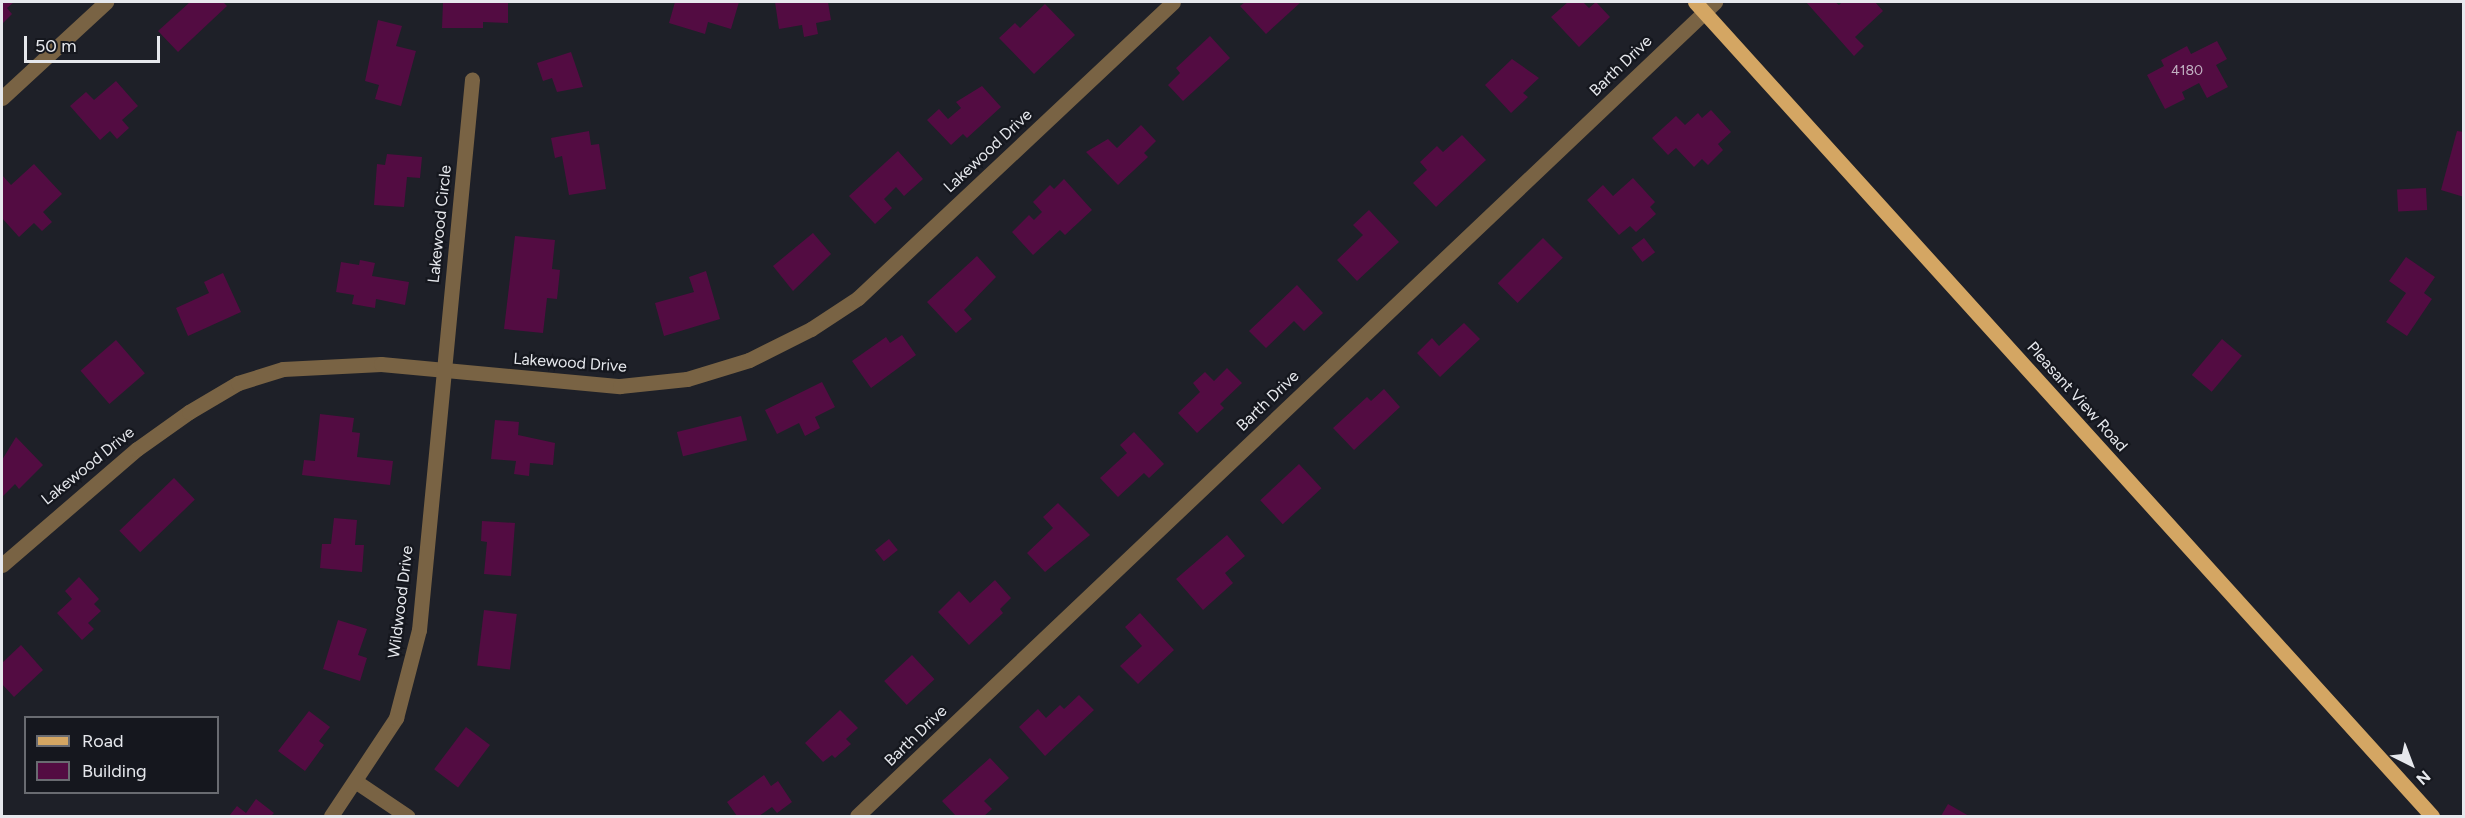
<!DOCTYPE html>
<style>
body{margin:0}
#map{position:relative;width:2465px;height:818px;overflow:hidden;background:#1e2028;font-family:Figtree,sans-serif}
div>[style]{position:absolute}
.building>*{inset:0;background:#530c42;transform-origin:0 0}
.minor>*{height:15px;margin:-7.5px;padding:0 7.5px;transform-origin:7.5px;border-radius:7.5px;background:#796344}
.major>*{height:15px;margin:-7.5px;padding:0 7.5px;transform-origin:7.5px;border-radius:7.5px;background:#d4a663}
span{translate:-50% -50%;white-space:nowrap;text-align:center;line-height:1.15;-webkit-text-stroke:4.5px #15171e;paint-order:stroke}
.number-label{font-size:14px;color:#c1b1c2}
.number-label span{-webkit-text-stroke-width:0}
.street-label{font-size:16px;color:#e6e8ed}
.frame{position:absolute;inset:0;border:3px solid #e6e8ed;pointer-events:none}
.legend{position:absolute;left:24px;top:716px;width:195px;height:78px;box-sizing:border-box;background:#15171e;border:2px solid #696b71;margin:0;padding:8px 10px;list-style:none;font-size:18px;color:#e6e8ed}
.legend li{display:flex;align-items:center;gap:12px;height:30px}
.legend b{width:30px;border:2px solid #696b71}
.north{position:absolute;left:2381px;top:734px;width:60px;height:60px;-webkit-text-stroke:4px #15171e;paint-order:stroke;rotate:138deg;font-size:16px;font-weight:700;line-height:24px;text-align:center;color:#e6e8ed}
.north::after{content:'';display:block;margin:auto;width:21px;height:27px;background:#e6e8ed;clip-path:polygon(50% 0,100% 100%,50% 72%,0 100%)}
.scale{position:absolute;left:24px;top:36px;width:136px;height:27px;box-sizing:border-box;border:3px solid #e6e8ed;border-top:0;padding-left:8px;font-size:18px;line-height:21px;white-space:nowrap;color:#e6e8ed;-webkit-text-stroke:4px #15171e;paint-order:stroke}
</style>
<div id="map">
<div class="building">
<i style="clip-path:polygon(2px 2px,14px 2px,7px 8px,12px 14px,2px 24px)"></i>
<i style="clip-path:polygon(190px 2px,223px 2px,227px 6px,178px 52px,158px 31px)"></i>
<i style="clip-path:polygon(443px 2px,508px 2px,508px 23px,483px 22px,483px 28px,442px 28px)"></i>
<i style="clip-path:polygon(675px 2px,739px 2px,731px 29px,708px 22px,705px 34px,669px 23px)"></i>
<i style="clip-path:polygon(775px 2px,828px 2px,831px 20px,816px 23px,818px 34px,804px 37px,802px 25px,779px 29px)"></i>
<i style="clip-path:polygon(1245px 2px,1301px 2px,1266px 34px,1240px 6px)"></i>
<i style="clip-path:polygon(1568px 2px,1583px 2px,1589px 8px,1596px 2px,1610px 17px,1579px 47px,1551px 17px)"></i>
<i style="clip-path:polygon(1806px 2px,1835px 2px,1839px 5px,1842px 2px,1875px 2px,1883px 11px,1855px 37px,1864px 46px,1854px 56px)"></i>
<i style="clip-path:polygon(1045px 4px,1075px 35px,1034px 74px,999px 38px,1015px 23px,1020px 28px)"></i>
<i style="clip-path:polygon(378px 20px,402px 26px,396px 46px,416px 51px,401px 106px,375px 99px,379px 85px,365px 81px)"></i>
<i style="clip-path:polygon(1210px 36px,1230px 58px,1183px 101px,1168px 85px,1180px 73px,1176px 68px)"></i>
<i style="clip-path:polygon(2217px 41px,2227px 59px,2216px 65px,2228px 87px,2207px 98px,2199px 83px,2182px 92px,2185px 99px,2165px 109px,2147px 75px,2164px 66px,2161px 60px,2187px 46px,2191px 54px)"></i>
<i style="clip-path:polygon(571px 52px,583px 87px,557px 92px,552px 78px,543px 81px,537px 63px)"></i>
<i style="clip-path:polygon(1512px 59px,1539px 78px,1523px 93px,1528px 97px,1511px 113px,1485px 85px)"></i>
<i style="clip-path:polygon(116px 81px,138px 106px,122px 120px,129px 128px,117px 139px,110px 131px,100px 140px,70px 106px,86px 92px,94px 100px)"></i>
<i style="clip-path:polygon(982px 86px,1001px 107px,967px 138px,963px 134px,951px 145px,927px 120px,939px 109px,948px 119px,961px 108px,956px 102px)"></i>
<i style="clip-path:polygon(1711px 110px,1731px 132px,1718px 144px,1723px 150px,1708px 165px,1702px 159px,1694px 167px,1676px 148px,1668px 155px,1652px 138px,1676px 116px,1685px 125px,1698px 113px,1702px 118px)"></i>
<i style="clip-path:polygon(1141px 125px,1156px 141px,1144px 153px,1148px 157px,1118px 185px,1086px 152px,1108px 139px,1117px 148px)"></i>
<i style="clip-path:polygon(589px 131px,591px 145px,599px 144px,606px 189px,569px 195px,562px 156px,555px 158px,551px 138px)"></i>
<i style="clip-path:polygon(2457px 131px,2464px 132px,2464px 197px,2441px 190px)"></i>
<i style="clip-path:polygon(1462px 135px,1486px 160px,1436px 207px,1413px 183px,1427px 170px,1420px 162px,1437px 146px,1443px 152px)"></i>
<i style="clip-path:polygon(898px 151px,923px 179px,904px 196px,896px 187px,884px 199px,892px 208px,875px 224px,849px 196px)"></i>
<i style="clip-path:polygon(387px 154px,422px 157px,420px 178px,407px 177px,404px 207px,374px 205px,377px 164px,385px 165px)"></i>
<i style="clip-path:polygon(34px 164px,62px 194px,43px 212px,52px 222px,42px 231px,34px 223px,19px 237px,2px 218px,2px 175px,11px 185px)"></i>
<i style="clip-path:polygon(1633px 178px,1655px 202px,1650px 207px,1656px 214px,1636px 232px,1630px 226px,1619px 235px,1587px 200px,1603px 185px,1613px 196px)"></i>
<i style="clip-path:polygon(1064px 179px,1092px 210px,1065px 235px,1060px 230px,1033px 255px,1012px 232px,1029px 215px,1034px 220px,1042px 212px,1033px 202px,1050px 185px,1054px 189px)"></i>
<i style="left:2426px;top:188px;width:22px;height:29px;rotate:87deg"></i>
<i style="clip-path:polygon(1369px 210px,1399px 242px,1357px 281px,1337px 260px,1363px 235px,1353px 225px)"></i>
<i style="clip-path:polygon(813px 233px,831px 254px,793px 291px,773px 266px)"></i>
<i style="clip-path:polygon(515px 236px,555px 240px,552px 269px,560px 270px,557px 299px,547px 298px,543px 333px,504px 329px)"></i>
<i style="left:1543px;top:238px;width:28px;height:64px;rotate:45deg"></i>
<i style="left:1644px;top:238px;width:18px;height:16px;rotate:52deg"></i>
<i style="clip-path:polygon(977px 256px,996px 277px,964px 310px,972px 319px,956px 333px,927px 302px)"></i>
<i style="clip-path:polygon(2406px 257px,2435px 277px,2424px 293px,2432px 299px,2407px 336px,2386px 322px,2406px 293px,2389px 281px)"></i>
<i style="clip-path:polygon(360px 260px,375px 263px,372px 276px,409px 282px,405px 305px,376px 299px,375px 308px,352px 304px,354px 295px,336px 292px,341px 262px,359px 265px)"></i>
<i style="clip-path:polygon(706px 271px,720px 319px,664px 336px,655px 303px,694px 292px,689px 277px)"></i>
<i style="clip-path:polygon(223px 273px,241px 312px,188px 336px,176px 308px,209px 293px,204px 282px)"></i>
<i style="clip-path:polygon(1297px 285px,1323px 313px,1304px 331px,1294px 321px,1266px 348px,1249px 331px)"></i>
<i style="clip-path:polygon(1464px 323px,1480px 339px,1440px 377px,1417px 353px,1432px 338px,1439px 346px)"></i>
<i style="clip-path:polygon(902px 335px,916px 355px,871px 388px,852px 361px,886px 337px,890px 343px)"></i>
<i style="left:2222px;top:339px;width:26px;height:47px;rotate:40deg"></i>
<i style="left:116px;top:340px;width:44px;height:47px;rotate:49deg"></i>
<i style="clip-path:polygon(1227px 368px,1242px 383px,1220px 404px,1224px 408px,1197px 433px,1178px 413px,1200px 392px,1193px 383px,1205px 372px,1214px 381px)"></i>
<i style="clip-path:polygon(822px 382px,835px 407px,815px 417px,820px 428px,805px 436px,799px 423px,777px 434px,765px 410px)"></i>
<i style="clip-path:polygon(1384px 389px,1400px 407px,1354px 450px,1333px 428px,1367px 397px,1371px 401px)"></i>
<i style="clip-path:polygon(320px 414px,354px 418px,352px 432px,360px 433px,357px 457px,393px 461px,390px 485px,302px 475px,304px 460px,315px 461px)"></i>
<i style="left:741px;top:416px;width:25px;height:66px;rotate:76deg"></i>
<i style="clip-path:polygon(495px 420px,519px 422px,518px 435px,555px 443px,553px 465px,530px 463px,529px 476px,514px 474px,516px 461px,491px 459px)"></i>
<i style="clip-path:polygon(1134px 432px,1164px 464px,1149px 478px,1144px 473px,1118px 497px,1100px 478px,1127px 453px,1120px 445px)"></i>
<i style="clip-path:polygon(16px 437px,43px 465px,19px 489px,15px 484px,2px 497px,2px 460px)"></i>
<i style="left:1299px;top:464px;width:33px;height:53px;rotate:47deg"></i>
<i style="left:174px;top:478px;width:30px;height:76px;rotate:46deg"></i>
<i style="clip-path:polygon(1058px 503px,1090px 535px,1045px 572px,1027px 553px,1053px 528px,1043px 517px)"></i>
<i style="clip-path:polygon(334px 518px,357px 520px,355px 545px,364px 545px,362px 572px,320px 568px,322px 544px,331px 544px)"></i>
<i style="clip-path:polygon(482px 521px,515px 523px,511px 576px,484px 574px,487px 542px,481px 541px)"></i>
<i style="clip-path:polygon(1227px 535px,1245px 556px,1225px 573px,1233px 583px,1203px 610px,1176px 579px)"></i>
<i style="left:889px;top:539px;width:14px;height:18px;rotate:51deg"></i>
<i style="clip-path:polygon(79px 577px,99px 599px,94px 604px,101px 611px,88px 623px,94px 629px,82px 640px,57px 613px,72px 599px,65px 591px)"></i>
<i style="clip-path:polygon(995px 580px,1011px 598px,1000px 609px,1003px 613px,969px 645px,938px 612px,959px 591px,970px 603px)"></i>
<i style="left:484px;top:610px;width:33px;height:56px;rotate:7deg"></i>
<i style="clip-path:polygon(1140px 613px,1174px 650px,1138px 684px,1120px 666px,1142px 646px,1125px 627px)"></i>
<i style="clip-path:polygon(338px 620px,367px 629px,358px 655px,367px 658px,360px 681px,323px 669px)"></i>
<i style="clip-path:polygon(21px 645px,43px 670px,14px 697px,2px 684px,2px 663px)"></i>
<i style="left:912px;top:655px;width:33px;height:38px;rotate:47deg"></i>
<i style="clip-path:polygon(1079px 695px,1094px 710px,1045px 756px,1019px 727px,1038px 709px,1046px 718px,1060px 705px,1064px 709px)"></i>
<i style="clip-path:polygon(840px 710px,858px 728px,846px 739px,851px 744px,835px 758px,832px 755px,823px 762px,805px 743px)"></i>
<i style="clip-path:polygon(309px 711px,330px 727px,319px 741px,324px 745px,305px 771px,278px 751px)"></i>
<i style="left:466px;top:727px;width:30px;height:53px;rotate:37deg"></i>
<i style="clip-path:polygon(990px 758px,1009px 778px,984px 801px,992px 809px,984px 816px,956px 816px,942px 801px)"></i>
<i style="clip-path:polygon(764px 775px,771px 786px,778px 781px,792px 802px,777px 813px,772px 807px,759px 816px,737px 816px,727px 802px)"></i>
<i style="clip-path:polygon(256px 799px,274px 813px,271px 816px,229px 816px,237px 806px,246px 813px)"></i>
<i style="clip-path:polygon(1948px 804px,1969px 816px,1941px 816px)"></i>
</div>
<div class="minor">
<i style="left:2px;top:98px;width:142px;rotate:-42.7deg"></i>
<i style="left:2px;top:565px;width:178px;rotate:-40.7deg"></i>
<i style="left:137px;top:449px;width:64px;rotate:-35.4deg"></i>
<i style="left:189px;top:412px;width:57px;rotate:-30.6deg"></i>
<i style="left:238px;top:383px;width:47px;rotate:-17.3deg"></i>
<i style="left:283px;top:369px;width:98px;rotate:-2.9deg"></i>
<i style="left:381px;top:364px;width:240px;rotate:5.3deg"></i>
<i style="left:620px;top:386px;width:67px;rotate:-6deg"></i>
<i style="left:687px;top:379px;width:65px;rotate:-17deg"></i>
<i style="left:749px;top:360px;width:69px;rotate:-26.6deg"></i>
<i style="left:811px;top:329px;width:56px;rotate:-33.4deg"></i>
<i style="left:858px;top:298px;width:432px;rotate:-43.2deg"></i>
<i style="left:355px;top:781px;width:63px;rotate:33.9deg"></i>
<i style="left:331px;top:816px;width:118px;rotate:-56.4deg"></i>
<i style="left:396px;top:718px;width:91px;rotate:-75.4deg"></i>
<i style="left:419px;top:630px;width:553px;rotate:-84.5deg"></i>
<i style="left:857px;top:816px;width:1183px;rotate:-43.49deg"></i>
</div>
<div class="major">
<i style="left:1695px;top:2px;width:1098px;rotate:47.84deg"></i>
</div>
<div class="number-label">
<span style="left:2187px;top:71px">4180</span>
</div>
<div class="street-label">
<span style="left:1621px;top:66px;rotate:-44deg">Barth Drive</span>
<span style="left:988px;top:151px;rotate:-43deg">Lakewood Drive</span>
<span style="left:440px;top:224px;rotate:-84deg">Lakewood Circle</span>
<span style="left:570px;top:363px;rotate:4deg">Lakewood Drive</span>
<span style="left:2077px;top:397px;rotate:48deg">Pleasant View Road</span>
<span style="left:1268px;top:401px;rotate:-44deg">Barth Drive</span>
<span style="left:88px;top:466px;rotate:-39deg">Lakewood Drive</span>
<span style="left:401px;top:602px;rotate:-83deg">Wildwood Drive</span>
<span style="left:916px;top:736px;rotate:-44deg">Barth Drive</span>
</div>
<div class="frame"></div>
<ul class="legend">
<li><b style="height:8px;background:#d4a663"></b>Road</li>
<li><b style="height:16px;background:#530c42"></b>Building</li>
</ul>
<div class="north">N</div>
<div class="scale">50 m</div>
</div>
